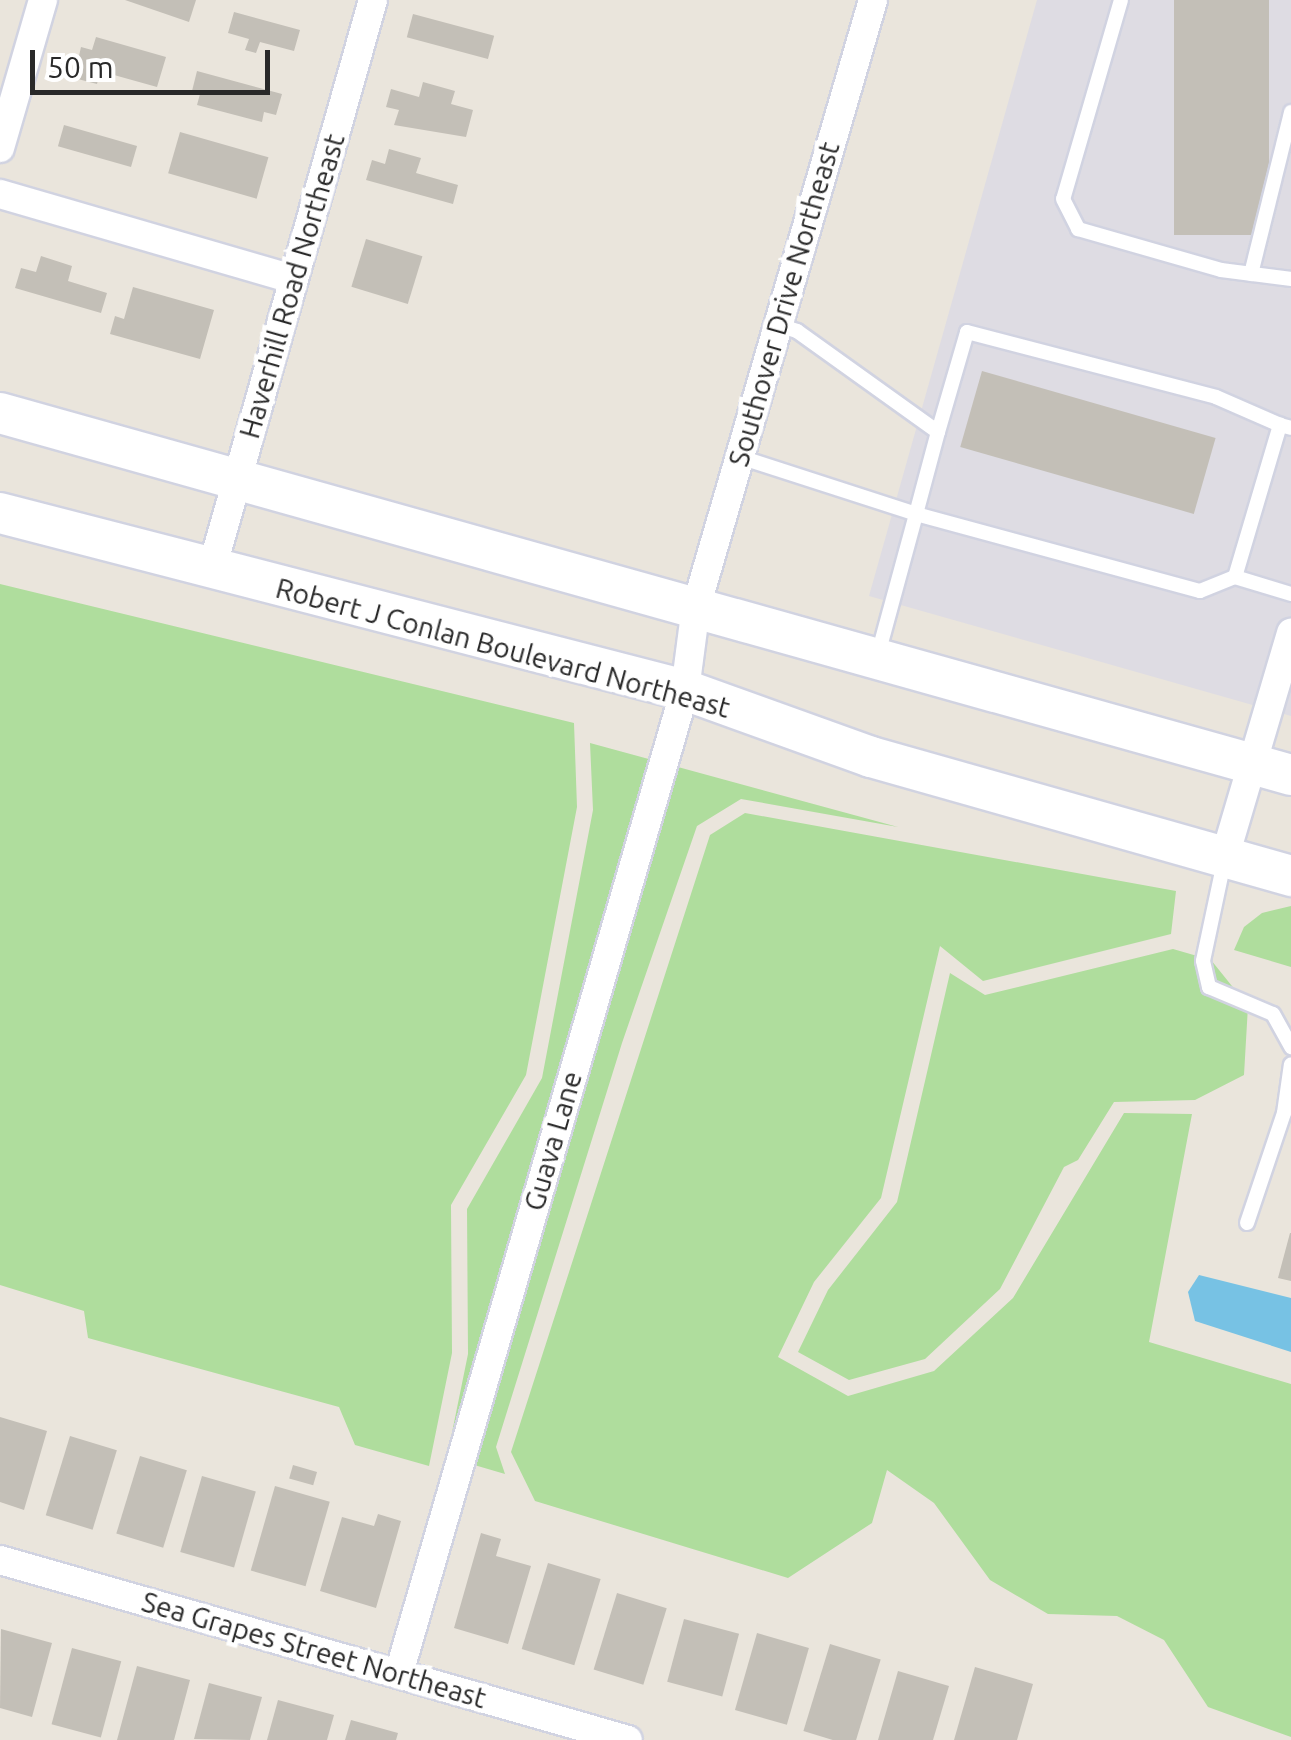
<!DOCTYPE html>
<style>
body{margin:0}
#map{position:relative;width:1291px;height:1740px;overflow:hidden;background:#eae5dc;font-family:Ubuntu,sans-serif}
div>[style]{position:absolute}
.industrial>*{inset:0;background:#dedce3}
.green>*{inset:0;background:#afdd9d}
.water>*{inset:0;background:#77c2e4}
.building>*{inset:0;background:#c3bfb7;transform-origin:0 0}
.roads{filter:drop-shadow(2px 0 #d1d3e1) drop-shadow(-2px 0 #d1d3e1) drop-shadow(0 2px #d1d3e1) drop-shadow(0 -2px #d1d3e1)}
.service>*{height:14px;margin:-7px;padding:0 7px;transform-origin:7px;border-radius:7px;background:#fff}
.minor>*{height:28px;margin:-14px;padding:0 14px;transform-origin:14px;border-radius:14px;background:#fff}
.secondary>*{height:40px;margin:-20px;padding:0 20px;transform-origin:20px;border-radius:20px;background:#fff}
span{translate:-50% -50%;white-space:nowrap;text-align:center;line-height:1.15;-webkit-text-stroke:9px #fff;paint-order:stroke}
.street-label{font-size:28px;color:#292929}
.scale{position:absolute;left:30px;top:50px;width:240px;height:45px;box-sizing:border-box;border:5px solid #292929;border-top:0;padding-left:12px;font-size:30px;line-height:35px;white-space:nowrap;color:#292929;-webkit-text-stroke:8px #fff;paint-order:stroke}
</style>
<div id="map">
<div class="industrial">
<i style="clip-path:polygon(1037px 0,1291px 0,1291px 716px,869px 596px)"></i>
</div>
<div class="green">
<i style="clip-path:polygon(0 584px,574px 723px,577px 807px,526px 1075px,451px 1205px,452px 1353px,429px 1466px,355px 1445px,339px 1407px,88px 1338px,84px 1311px,0 1285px)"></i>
<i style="clip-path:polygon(590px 743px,898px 827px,741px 799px,697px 826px,622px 1043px,496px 1447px,505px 1474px,447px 1457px,468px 1354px,467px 1209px,542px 1078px,593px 810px)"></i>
<i style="clip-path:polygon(745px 813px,1176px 891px,1171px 934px,983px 981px,940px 946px,881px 1198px,814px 1282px,778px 1357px,848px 1396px,934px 1371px,1013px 1298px,1124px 1113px,1192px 1114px,1149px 1342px,1291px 1384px,1291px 1737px,1208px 1707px,1164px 1640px,1117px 1616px,1048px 1614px,990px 1580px,934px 1503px,887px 1470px,872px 1523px,788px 1578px,535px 1501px,511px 1452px,710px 835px)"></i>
<i style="clip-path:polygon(1291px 906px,1291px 967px,1234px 950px,1244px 927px,1262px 913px)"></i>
<i style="clip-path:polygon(1173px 949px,1211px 960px,1248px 1006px,1244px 1075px,1195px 1100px,1114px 1102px,1078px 1160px,1064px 1167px,1000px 1289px,925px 1359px,849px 1380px,798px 1352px,828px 1290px,897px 1202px,950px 973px,985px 995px)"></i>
</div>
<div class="water">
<i style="clip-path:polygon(1199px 1275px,1291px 1298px,1291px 1352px,1195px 1321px,1188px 1292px)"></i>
</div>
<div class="building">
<i style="clip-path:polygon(125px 0,196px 0,189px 22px)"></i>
<i style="left:1174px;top:0;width:95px;height:235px"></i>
<i style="clip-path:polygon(234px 12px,300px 30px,294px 51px,260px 42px,256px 53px,245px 50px,249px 39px,228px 33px)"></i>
<i style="left:413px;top:14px;width:84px;height:24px;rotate:15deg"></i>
<i style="clip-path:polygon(96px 37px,166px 57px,157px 87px,114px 75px,99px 76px,97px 84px,74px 78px,81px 47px,92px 50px)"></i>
<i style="clip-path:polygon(197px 71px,282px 94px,276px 115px,264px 112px,262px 122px,197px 105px,200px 94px,192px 91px)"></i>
<i style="clip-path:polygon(423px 82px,455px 91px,451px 104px,473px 110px,466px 137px,394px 125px,399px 110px,386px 107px,391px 89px,419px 97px)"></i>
<i style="left:64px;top:125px;width:76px;height:22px;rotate:16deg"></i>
<i style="left:180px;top:132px;width:92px;height:43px;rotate:16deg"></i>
<i style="clip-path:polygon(389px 149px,421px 158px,416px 173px,458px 185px,453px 204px,366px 180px,372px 160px,385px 164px)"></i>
<i style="left:366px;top:239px;width:59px;height:50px;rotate:17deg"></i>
<i style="clip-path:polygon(41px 256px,72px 266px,68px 281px,107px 293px,101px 313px,15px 288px,21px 268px,36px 272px)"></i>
<i style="clip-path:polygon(133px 287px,214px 310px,200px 359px,110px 334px,115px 316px,124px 319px)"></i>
<i style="left:982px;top:371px;width:243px;height:79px;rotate:16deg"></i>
<i style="clip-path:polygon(1290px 1233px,1291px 1233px,1291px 1281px,1278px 1278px)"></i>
<i style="clip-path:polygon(0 1417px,47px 1431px,24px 1510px,0 1502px)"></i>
<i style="left:70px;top:1436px;width:49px;height:83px;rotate:17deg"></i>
<i style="left:140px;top:1456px;width:49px;height:81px;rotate:17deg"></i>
<i style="left:293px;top:1465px;width:25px;height:14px;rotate:16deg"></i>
<i style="left:202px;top:1476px;width:56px;height:79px;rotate:16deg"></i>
<i style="left:275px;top:1486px;width:57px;height:88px;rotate:16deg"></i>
<i style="clip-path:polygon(378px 1514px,401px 1521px,376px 1608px,320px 1591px,342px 1517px,374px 1526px)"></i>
<i style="clip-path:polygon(481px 1533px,501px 1539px,496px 1556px,531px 1566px,508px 1644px,454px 1628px)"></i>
<i style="left:548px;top:1563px;width:55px;height:90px;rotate:17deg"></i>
<i style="left:617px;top:1593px;width:52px;height:80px;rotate:17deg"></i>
<i style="left:684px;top:1619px;width:57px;height:65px;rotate:15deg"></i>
<i style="clip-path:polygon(1px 1629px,52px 1643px,32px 1717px,0 1708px)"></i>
<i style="left:757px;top:1633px;width:54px;height:80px;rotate:16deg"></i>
<i style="left:830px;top:1644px;width:53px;height:91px;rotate:17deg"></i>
<i style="left:72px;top:1648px;width:51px;height:79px;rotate:15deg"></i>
<i style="clip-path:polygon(137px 1666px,190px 1680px,174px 1740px,117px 1740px)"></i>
<i style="clip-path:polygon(975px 1667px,1033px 1684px,1017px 1740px,954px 1740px)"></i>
<i style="clip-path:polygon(898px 1671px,949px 1686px,933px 1740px,878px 1740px)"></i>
<i style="clip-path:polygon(209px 1683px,262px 1697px,250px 1740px,194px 1739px)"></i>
<i style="clip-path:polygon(278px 1700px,334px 1715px,327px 1740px,267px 1740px)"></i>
<i style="clip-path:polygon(351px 1720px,398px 1733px,396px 1740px,345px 1740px)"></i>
</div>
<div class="roads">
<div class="service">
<i style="left:1121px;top:0;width:207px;rotate:106.2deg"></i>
<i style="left:1063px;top:199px;width:34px;rotate:63deg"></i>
<i style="left:1078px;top:229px;width:149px;rotate:16deg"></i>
<i style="left:1221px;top:270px;width:71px;rotate:7.3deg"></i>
<i style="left:1251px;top:274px;width:167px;rotate:-76.1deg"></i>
<i style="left:938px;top:432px;width:104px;rotate:-73.8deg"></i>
<i style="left:967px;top:332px;width:257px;rotate:14.6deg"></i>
<i style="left:1216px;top:397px;width:70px;rotate:23.6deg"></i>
<i style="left:740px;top:457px;width:185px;rotate:17.9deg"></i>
<i style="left:916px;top:514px;width:85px;rotate:-75deg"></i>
<i style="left:938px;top:432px;width:173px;rotate:-144.4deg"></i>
<i style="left:797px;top:331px;width:20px;rotate:-162deg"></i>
<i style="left:1235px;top:577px;width:159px;rotate:-73.5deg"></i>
<i style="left:1280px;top:425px;width:11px;rotate:15deg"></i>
<i style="left:877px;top:658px;width:149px;rotate:-74.8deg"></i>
<i style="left:916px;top:514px;width:294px;rotate:15.2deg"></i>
<i style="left:1200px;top:591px;width:38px;rotate:-22deg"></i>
<i style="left:1235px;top:577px;width:59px;rotate:16.9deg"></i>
<i style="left:1224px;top:862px;width:101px;rotate:102deg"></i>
<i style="left:1203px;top:961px;width:27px;rotate:77deg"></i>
<i style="left:1209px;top:987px;width:69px;rotate:22.9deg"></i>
<i style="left:1273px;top:1014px;width:38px;rotate:61deg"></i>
<i style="left:1247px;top:1223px;width:116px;rotate:-71.4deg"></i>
<i style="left:1284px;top:1113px;width:49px;rotate:-81.9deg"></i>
</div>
<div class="minor">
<i style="left:0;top:148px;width:154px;rotate:-73.8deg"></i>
<i style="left:0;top:194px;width:305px;rotate:16.2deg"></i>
<i style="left:211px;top:572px;width:594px;rotate:-74.19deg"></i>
<i style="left:1225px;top:856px;width:233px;rotate:-73.5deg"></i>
<i style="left:0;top:1560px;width:653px;rotate:15.99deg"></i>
<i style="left:399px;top:1673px;width:1024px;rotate:-73.78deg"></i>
<i style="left:685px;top:690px;width:84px;rotate:-82.5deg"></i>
<i style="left:696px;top:607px;width:632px;rotate:-73.74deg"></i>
</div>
<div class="secondary">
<i style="left:0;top:413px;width:1341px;rotate:15.66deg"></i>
<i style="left:0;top:513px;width:707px;rotate:14.49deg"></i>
<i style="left:685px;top:690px;width:198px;rotate:19.8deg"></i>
<i style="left:871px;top:757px;width:437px;rotate:15.8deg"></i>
</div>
</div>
<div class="street-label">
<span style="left:292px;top:286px;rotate:-74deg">Haverhill Road Northeast</span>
<span style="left:784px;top:304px;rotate:-74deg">Southover Drive Northeast</span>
<span style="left:503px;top:648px;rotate:15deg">Robert J Conlan Boulevard Northeast</span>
<span style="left:553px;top:1141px;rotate:-74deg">Guava Lane</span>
<span style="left:314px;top:1650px;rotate:16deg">Sea Grapes Street Northeast</span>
</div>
<div class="scale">50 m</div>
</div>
